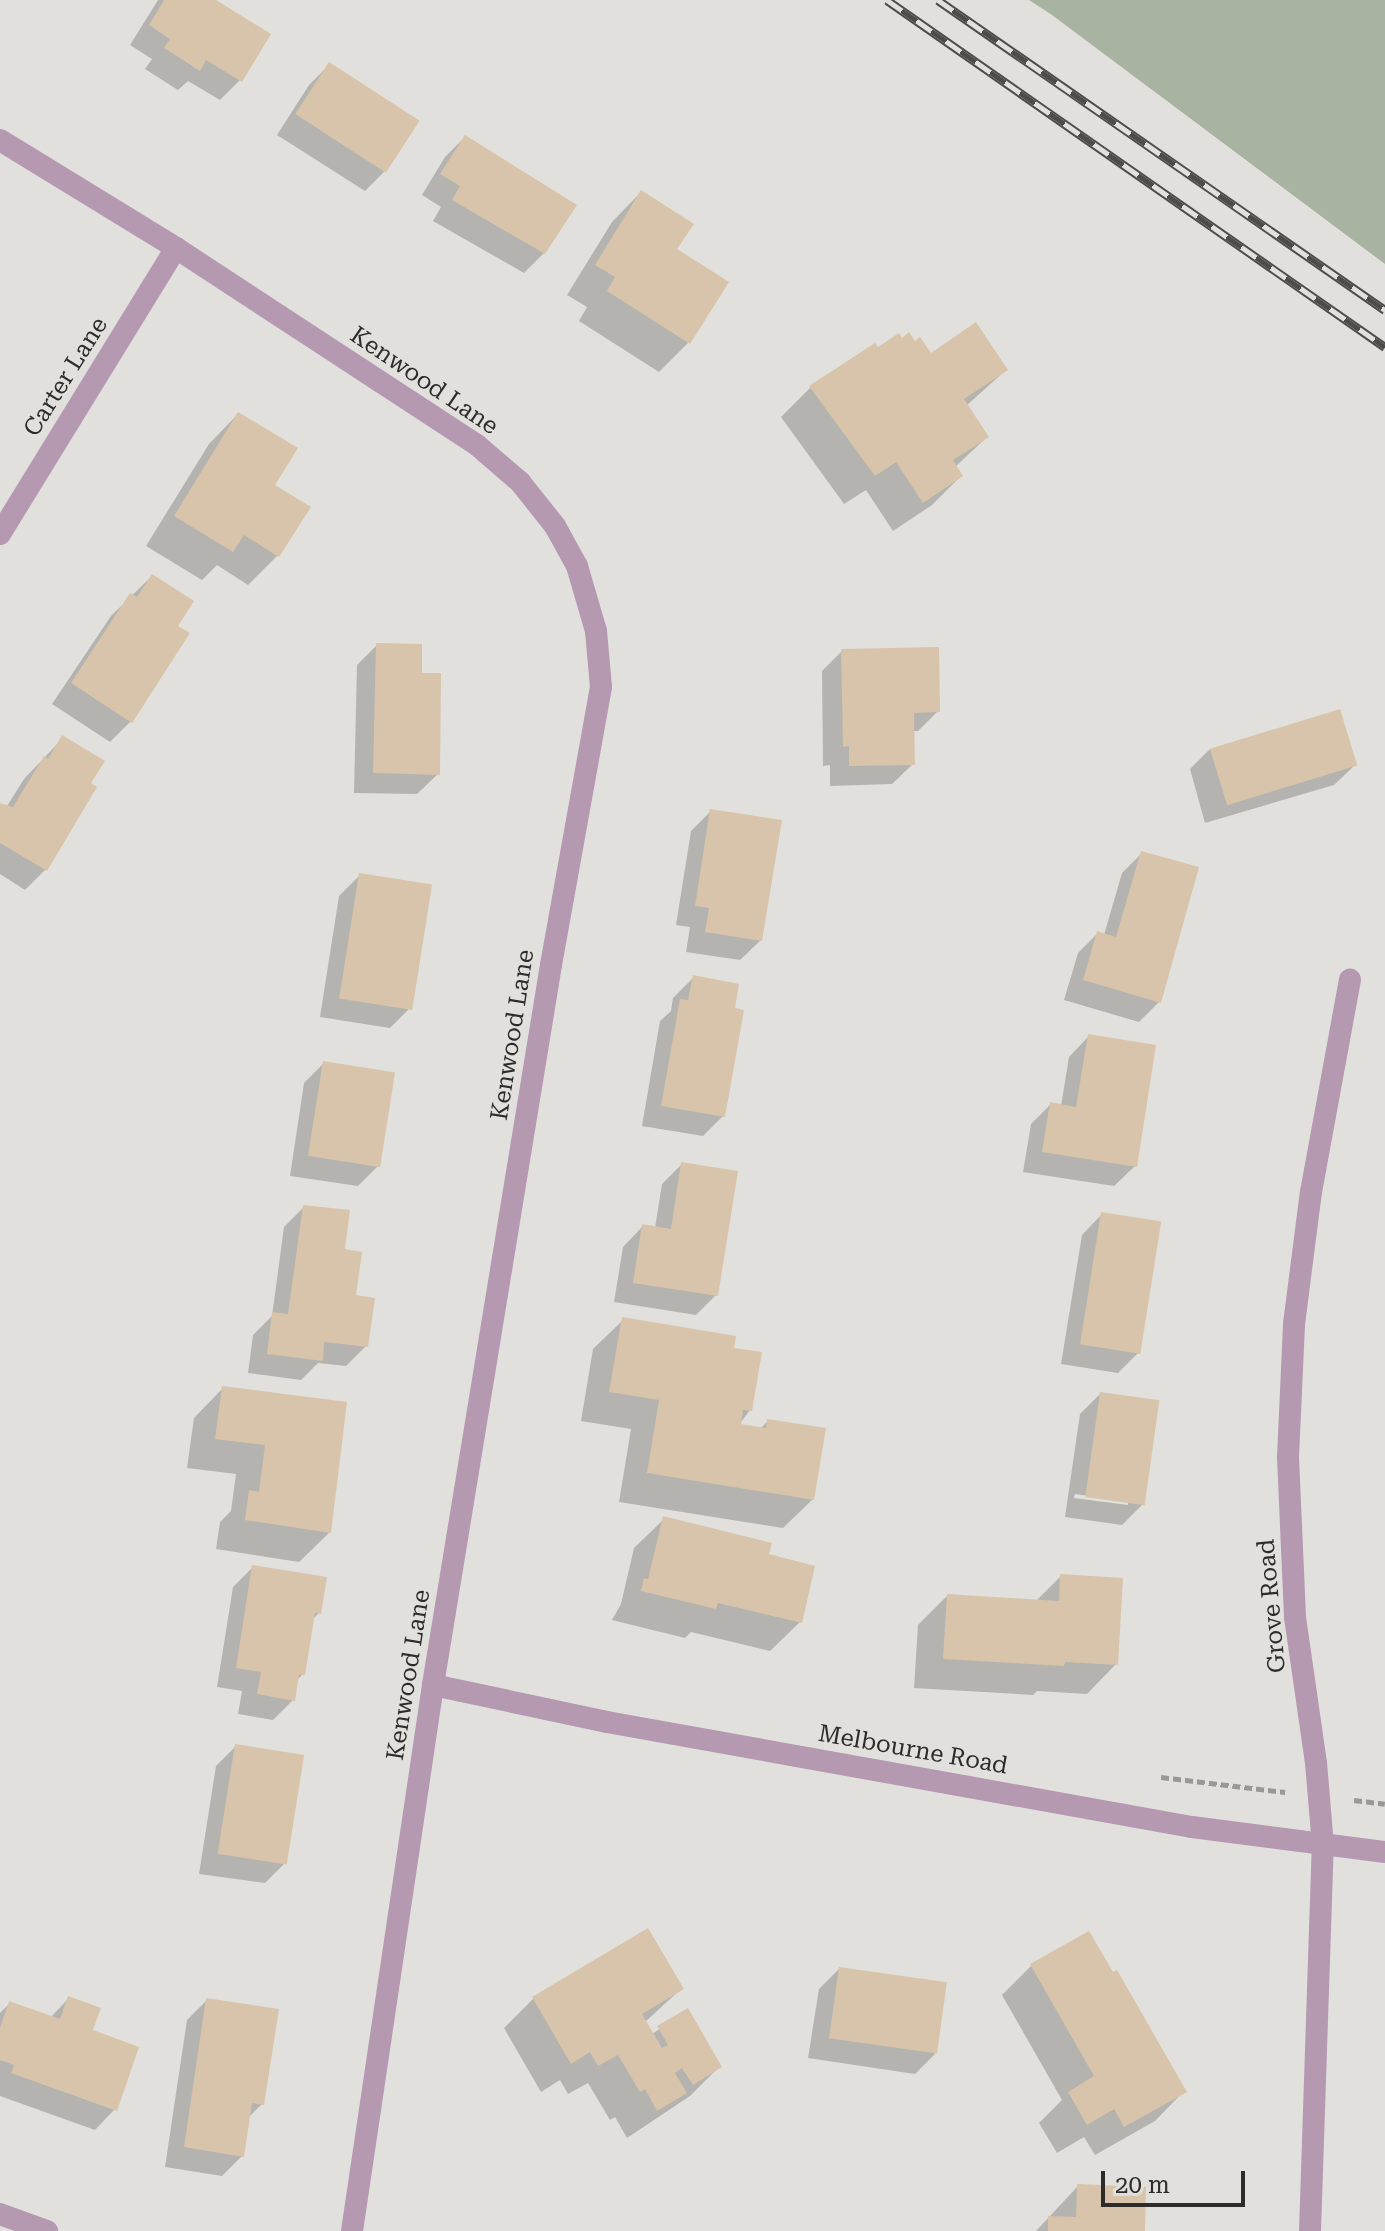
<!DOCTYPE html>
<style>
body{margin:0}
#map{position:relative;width:1385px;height:2231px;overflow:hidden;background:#e2e0dd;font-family:"Roboto Serif",serif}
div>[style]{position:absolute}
.green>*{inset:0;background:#a8b3a2}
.shadow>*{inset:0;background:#0003}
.building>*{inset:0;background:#d7c4aa;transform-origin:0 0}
.path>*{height:5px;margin-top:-2.5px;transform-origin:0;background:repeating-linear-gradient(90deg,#9a9896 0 8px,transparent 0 12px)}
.minor>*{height:22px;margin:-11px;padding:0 11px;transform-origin:11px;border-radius:11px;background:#b499b1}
.tertiary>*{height:22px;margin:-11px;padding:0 11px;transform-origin:11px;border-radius:11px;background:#b499b1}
.rail>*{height:9px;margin-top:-4.5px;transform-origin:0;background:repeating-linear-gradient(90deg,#e2e0dd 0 18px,#4d4c4b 0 36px);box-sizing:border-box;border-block:2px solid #4d4c4b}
span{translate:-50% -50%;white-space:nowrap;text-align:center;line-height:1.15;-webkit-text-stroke:6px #e2e0dd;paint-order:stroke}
.street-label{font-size:24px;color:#2d2c2b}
.scale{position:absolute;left:1101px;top:2171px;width:144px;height:36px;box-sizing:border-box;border:4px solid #2d2c2b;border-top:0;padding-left:10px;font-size:24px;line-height:28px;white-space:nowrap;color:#2d2c2b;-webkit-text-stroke:6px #e2e0dd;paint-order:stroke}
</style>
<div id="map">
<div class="green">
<i style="clip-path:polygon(1029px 0,1385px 0,1385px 264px,1052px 15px)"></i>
</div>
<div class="shadow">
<i style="clip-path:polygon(158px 0,212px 0,240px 80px,220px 100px,188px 81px,178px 90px,145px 69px,152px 59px,130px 45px)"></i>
<i style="clip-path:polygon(329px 65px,418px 121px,385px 171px,365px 191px,277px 135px,309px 85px)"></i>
<i style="clip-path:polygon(465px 137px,544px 253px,524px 273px,433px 221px,441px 207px,422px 195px,445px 157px)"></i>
<i style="clip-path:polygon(641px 192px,674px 249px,688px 343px,659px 372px,579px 321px,587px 307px,567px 295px,612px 222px)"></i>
<i style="clip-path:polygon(875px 345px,877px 350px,1006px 370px,966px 406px,987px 437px,955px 467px,961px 476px,932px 505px,893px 531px,866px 490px,844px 504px,781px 417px,810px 388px)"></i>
<i style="clip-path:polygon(238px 414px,272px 486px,278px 555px,248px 585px,217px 565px,202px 580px,146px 546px,209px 444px)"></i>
<i style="clip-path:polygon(152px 576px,175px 626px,188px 634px,130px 722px,110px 742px,52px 704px,111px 616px)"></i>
<i style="clip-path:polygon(377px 645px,420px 675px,438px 774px,417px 794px,354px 793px,357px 665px)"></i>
<i style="clip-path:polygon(842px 651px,938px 711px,918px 731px,912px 731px,913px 764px,892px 784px,830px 786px,830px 765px,823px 766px,822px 671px)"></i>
<i style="clip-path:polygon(63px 738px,45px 870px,25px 890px,0 874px,0 805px,7px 806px,24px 779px)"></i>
<i style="clip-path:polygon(1210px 749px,1355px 765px,1334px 785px,1205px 823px,1190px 769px)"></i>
<i style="clip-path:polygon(711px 811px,761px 940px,740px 960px,686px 952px,690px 927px,676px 925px,691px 831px)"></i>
<i style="clip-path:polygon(1142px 853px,1159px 1002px,1139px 1022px,1064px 1000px,1078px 953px,1098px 933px,1104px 935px,1122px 873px)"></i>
<i style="clip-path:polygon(359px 876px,410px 1008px,390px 1028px,320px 1017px,339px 896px)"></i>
<i style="clip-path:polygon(693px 978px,723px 1116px,703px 1136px,642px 1126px,660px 1021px,671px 1011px,673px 998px)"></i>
<i style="clip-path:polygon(1089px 1036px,1135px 1166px,1114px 1186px,1023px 1172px,1031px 1124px,1051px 1104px,1061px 1106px,1069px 1057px)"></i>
<i style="clip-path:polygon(324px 1063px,378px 1166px,358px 1186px,290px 1176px,304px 1083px)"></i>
<i style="clip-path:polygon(682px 1164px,716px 1295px,696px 1315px,614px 1302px,623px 1247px,643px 1226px,655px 1228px,662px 1184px)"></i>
<i style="clip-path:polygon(304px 1207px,343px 1251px,366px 1346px,346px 1366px,318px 1363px,301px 1380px,248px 1373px,253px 1335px,272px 1316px,284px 1227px)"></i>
<i style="clip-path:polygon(1102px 1214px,1138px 1353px,1118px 1373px,1061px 1364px,1082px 1235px)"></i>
<i style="clip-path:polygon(623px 1320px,732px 1350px,750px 1410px,738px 1426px,760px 1429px,768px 1421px,813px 1499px,783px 1528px,619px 1502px,631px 1429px,581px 1421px,593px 1349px)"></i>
<i style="clip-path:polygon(223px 1388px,344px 1403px,329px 1533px,299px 1562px,216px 1549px,220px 1522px,231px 1511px,236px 1474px,187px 1468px,194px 1418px)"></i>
<i style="clip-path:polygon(evenodd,1100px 1394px,1142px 1505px,1122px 1525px,1065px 1517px,1080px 1414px,1100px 1394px,1075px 1494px,1128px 1501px,1128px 1505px,1074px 1498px,1075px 1494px)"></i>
<i style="clip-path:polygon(664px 1519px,766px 1556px,800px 1622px,770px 1651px,691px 1632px,685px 1638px,612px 1620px,621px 1604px,634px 1548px)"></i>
<i style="clip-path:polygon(253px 1567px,319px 1613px,311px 1621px,303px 1674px,296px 1681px,293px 1700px,273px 1720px,238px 1714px,242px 1691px,217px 1687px,233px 1587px)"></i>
<i style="clip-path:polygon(1061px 1576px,1116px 1664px,1087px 1694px,1037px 1691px,1033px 1695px,914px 1688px,918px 1625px,947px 1596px,1036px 1601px)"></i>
<i style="clip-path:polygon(236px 1746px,285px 1863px,265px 1883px,199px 1874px,216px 1766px)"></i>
<i style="clip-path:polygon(647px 1931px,681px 1989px,645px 2022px,652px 2034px,687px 2011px,720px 2066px,690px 2096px,627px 2138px,615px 2117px,610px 2120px,588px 2083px,568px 2094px,560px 2080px,541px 2092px,504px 2028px,533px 1999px)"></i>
<i style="clip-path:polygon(1031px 1966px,1184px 2091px,1155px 2121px,1095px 2155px,1084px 2137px,1057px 2153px,1039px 2123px,1062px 2100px,1002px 1995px)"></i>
<i style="clip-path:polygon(839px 1969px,935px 2054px,915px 2074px,808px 2058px,819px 1989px)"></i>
<i style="clip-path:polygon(68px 1999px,90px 2031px,115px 2109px,95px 2130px,0 2096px,0 2013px,10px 2003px,50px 2018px)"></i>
<i style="clip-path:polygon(207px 2000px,262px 2104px,248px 2118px,242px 2156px,222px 2176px,165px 2167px,187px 2020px)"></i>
<i style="clip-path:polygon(1078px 2186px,1143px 2231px,1036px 2231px)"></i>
</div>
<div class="building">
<i style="clip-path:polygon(164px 0,216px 0,271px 34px,242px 82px,206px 60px,200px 71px,164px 48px,170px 39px,149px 25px)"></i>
<i style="left:329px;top:62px;width:108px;height:62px;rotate:33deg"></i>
<i style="clip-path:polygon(465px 135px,577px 205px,545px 254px,452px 200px,460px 186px,440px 174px)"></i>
<i style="clip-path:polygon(641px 190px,694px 224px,677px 249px,729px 282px,690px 344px,607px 291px,615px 277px,595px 265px)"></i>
<i style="clip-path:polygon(976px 322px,1008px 370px,964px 399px,989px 437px,953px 460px,963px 476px,923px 503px,896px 462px,875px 476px,809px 386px,875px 343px,878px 347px,899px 333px,902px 338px,909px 332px,915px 341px,920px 337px,931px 353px)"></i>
<i style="clip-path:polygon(238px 412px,298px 448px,275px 485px,311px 507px,279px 557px,244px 535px,233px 552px,174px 516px)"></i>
<i style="clip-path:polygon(152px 574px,194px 601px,178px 626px,190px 633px,132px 723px,71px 683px,130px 593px,137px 597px)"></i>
<i style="clip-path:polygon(376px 643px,422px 644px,422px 673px,441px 673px,440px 775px,373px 773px)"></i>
<i style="clip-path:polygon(939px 647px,940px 712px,914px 713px,915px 765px,849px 766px,849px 746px,843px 747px,841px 649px)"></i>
<i style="left:1340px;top:709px;width:59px;height:136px;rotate:73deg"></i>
<i style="clip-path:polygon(62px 735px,105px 761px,91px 783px,97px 787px,47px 871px,0 843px,0 803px,13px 807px,44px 756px,48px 759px)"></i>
<i style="clip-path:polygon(710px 809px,782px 820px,762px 941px,705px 932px,709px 908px,695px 906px)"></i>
<i style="clip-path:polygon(1141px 851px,1199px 867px,1161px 1003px,1083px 980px,1097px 931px,1116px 937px)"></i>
<i style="left:359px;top:873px;width:74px;height:127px;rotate:9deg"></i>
<i style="clip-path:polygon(693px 975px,739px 984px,735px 1008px,744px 1010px,725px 1117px,661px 1106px,680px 999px,688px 1000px)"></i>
<i style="clip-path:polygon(1088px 1034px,1156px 1045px,1137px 1167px,1042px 1152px,1050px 1102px,1076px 1107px)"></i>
<i style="left:323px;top:1061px;width:73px;height:96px;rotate:9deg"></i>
<i style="clip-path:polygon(681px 1162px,738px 1171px,718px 1296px,633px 1283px,642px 1224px,671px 1229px)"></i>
<i style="clip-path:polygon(303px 1205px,350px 1210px,345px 1249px,362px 1252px,356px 1295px,375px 1298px,368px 1347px,324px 1342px,323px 1361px,267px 1354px,272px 1312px,288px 1314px)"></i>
<i style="left:1101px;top:1212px;width:61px;height:134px;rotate:9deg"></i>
<i style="clip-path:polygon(622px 1317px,736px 1336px,734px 1348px,762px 1352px,752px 1411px,743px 1410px,741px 1424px,766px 1428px,767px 1419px,826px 1428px,814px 1500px,647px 1473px,659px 1400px,609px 1392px)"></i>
<i style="clip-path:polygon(222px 1386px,347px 1402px,331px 1533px,245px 1520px,249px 1490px,259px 1492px,265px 1445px,215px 1439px)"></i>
<i style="left:1100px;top:1392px;width:60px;height:106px;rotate:8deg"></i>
<i style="clip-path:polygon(663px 1516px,772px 1543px,769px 1554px,815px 1566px,802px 1623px,718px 1603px,716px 1609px,641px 1591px,644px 1578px,648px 1579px)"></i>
<i style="clip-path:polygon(252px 1565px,327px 1577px,321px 1614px,315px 1613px,305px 1675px,299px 1675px,295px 1701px,257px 1694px,261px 1672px,236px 1668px)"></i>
<i style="clip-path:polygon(1060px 1574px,1123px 1578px,1118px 1665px,1065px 1662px,1064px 1666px,943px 1659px,947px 1594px,1059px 1601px)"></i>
<i style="left:235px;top:1744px;width:70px;height:111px;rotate:9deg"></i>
<i style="clip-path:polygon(648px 1928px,684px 1989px,642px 2014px,662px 2048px,668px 2045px,657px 2026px,688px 2008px,722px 2067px,693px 2085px,682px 2068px,675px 2073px,687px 2093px,657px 2111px,645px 2089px,640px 2092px,618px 2055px,598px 2066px,590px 2052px,571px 2064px,532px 1997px)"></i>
<i style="clip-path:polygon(1089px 1931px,1113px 1972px,1117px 1970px,1187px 2092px,1124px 2127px,1114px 2109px,1087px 2125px,1068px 2092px,1094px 2076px,1030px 1964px)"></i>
<i style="left:839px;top:1967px;width:109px;height:72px;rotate:8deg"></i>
<i style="clip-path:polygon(68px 1996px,101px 2008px,93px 2030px,139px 2047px,117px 2111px,11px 2073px,14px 2065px,0 2060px,0 2028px,9px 2001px,60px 2019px)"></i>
<i style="clip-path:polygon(206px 1998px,279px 2009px,264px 2105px,252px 2103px,244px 2157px,184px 2147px)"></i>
<i style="clip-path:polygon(1077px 2184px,1146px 2187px,1145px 2231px,1048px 2231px,1048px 2216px,1076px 2217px)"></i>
</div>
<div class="path">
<i style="left:1161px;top:1777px;width:125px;rotate:6.9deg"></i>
<i style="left:1354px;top:1800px;width:31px;rotate:7deg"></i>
</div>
<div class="minor">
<i style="left:0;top:140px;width:206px;rotate:31.5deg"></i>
<i style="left:176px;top:248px;width:360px;rotate:33.2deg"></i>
<i style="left:477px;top:445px;width:57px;rotate:40.7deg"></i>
<i style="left:520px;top:482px;width:56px;rotate:51.5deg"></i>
<i style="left:555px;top:526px;width:46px;rotate:61.2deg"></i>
<i style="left:577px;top:566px;width:68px;rotate:73.7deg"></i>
<i style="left:596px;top:631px;width:56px;rotate:84.9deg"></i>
<i style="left:601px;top:687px;width:282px;rotate:100.2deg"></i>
<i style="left:551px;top:965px;width:730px;rotate:99.31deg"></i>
<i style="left:0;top:534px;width:336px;rotate:-58.4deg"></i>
<i style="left:1323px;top:1846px;width:83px;rotate:-94.8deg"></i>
<i style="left:1316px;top:1763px;width:148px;rotate:-98.2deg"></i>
<i style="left:1295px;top:1617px;width:160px;rotate:-92.5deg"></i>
<i style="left:1288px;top:1457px;width:133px;rotate:-87.4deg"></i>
<i style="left:1294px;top:1324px;width:133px;rotate:-82.7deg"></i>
<i style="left:1311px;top:1192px;width:216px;rotate:-79.6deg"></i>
<i style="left:0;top:2214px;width:50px;rotate:19.9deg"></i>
</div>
<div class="tertiary">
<i style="left:352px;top:2231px;width:552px;rotate:-81.56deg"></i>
<i style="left:433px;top:1685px;width:178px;rotate:12deg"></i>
<i style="left:607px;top:1722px;width:594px;rotate:10.18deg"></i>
<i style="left:1192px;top:1827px;width:195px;rotate:7.4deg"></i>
<i style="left:1310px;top:2231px;width:385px;rotate:-88.1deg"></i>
</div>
<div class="rail">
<i style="left:887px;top:0;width:607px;rotate:34.87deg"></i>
<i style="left:938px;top:0;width:544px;rotate:34.74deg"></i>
</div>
<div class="street-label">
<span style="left:66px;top:377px;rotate:-58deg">Carter Lane</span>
<span style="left:424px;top:381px;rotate:34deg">Kenwood Lane</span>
<span style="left:513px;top:1035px;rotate:-81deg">Kenwood Lane</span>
<span style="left:1272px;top:1606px;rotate:-95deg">Grove Road</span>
<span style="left:409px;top:1675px;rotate:-81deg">Kenwood Lane</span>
<span style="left:913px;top:1750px;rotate:10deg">Melbourne Road</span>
</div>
<div class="scale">20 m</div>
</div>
